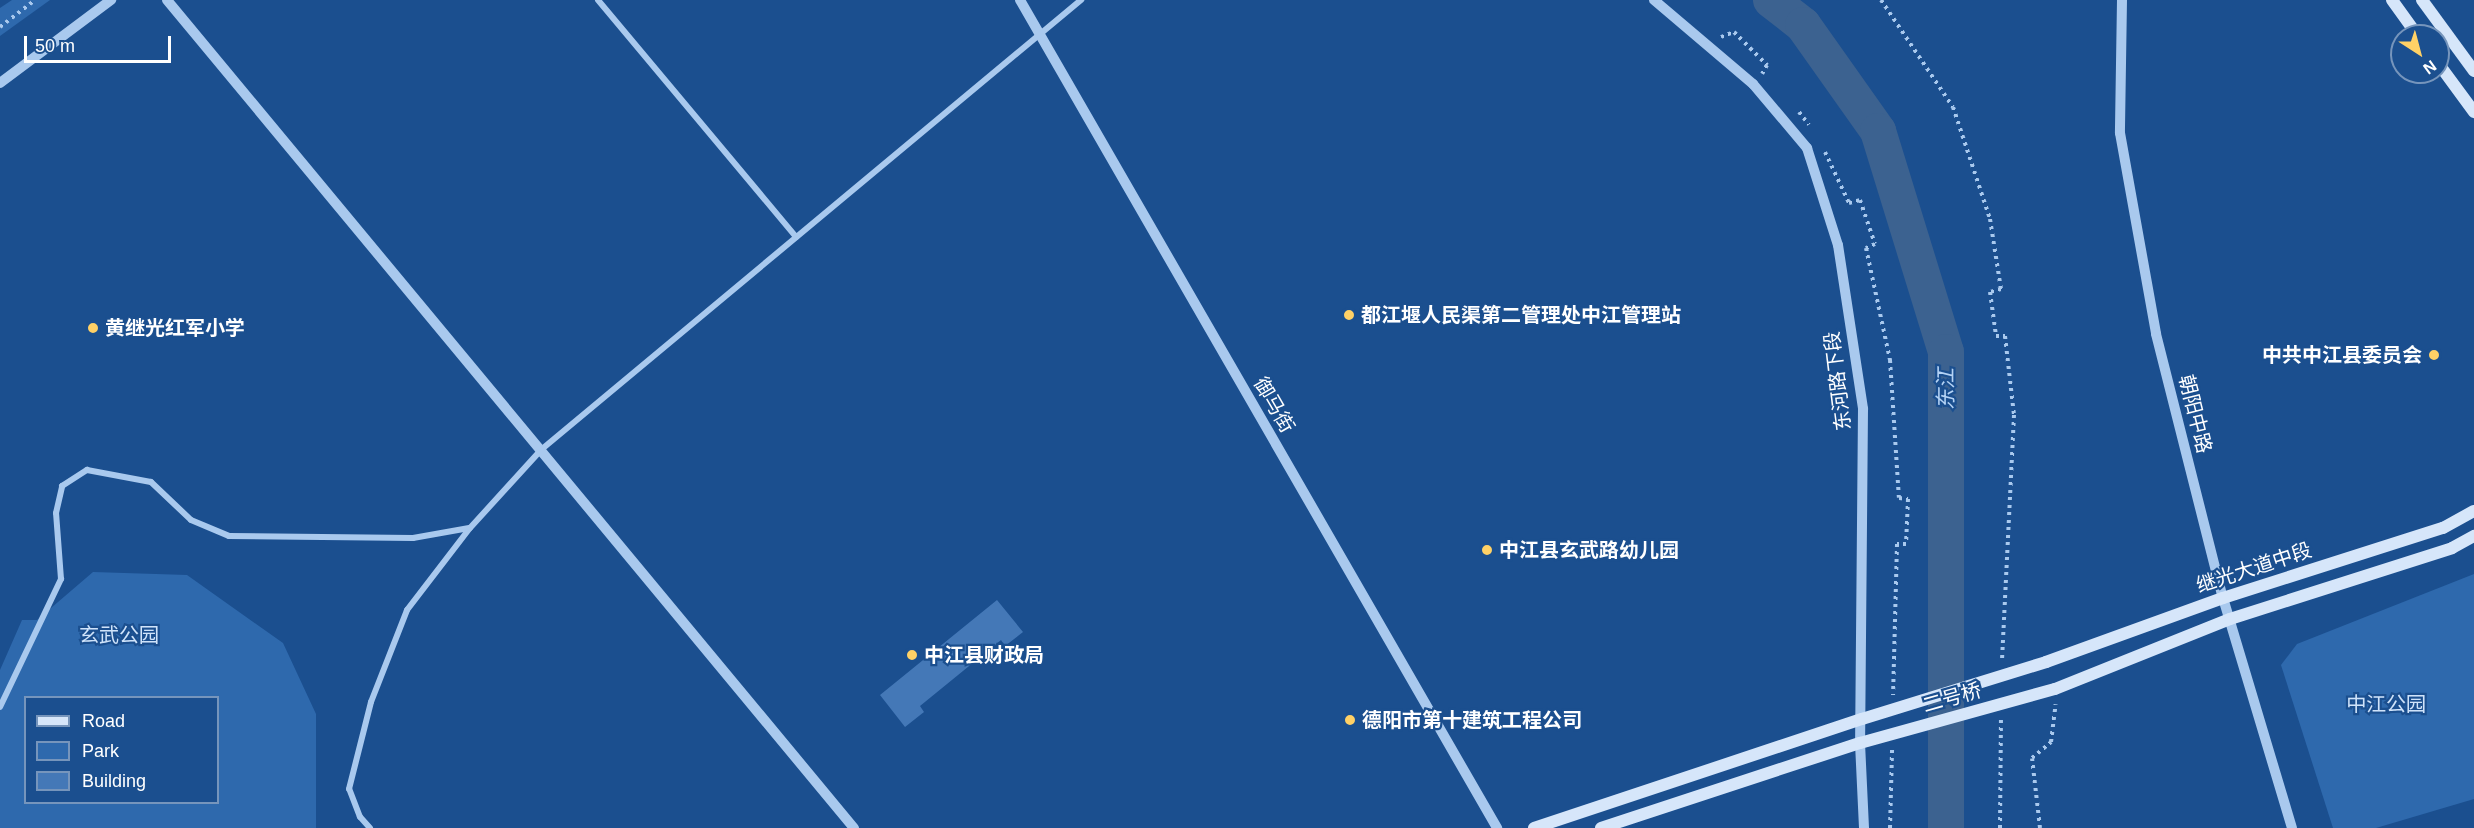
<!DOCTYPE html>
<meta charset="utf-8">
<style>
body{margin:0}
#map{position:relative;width:2474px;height:828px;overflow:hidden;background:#1b4f8f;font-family:Helvetica,"Noto Sans SC",sans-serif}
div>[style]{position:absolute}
.green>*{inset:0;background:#2e69ad}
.river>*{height:36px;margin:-18px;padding:0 18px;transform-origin:18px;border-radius:18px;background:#3c6290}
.building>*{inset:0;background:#4478b7}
.path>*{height:4px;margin-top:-2px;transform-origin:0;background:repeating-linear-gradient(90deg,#a9c9ee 0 3px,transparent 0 7.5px)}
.minor>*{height:6px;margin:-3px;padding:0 3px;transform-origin:3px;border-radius:3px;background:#a9c9ee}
.tertiary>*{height:10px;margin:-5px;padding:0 5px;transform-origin:5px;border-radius:5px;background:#a9c9ee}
.secondary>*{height:12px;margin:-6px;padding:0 6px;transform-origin:6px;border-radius:6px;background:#d6e6fa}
.secondary-bridge>*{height:12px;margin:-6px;padding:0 6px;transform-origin:6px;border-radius:6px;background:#d6e6fa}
.dots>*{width:16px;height:16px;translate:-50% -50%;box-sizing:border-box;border:3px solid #1b4f8f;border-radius:50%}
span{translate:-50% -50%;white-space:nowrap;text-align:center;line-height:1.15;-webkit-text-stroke:4.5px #1b4f8f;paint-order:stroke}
.poi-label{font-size:20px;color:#fff;font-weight:700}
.left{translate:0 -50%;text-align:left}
.right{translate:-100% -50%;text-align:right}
.street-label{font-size:20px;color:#fff}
.park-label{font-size:20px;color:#cfe3fa}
.water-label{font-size:21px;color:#b5d3f5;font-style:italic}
.legend{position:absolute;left:24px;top:696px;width:195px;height:108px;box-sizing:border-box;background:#1b4f8f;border:2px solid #7695bc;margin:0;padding:8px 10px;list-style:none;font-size:18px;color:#fff}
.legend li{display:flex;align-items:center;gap:12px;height:30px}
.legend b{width:30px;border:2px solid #7695bc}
.north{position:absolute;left:2390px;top:24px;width:60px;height:60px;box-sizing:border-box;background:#1b4f8f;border:2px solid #7695bc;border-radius:50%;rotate:144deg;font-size:16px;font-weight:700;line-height:24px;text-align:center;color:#fff}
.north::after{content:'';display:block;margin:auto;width:21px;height:27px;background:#ffd166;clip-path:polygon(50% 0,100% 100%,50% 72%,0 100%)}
.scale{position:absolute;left:24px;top:36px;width:147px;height:27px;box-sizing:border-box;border:3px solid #fff;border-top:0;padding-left:8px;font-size:18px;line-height:21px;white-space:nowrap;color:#fff;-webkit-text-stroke:4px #1b4f8f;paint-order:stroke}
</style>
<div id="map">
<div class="green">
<i style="clip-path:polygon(12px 0,50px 0,0 36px,0 8px)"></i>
<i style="clip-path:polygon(evenodd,93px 572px,187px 575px,283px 643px,316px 714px,316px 828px,0 828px,0 670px,22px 620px,37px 620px,93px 572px,26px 698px,218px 698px,218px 802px,26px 802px,26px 698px)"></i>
<i style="clip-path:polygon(2474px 574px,2474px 799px,2376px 828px,2333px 828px,2281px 665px,2297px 644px)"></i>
</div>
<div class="river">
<i style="left:1771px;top:0;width:41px;rotate:38deg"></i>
<i style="left:1803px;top:25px;width:130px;rotate:54.7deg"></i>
<i style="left:1878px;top:131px;width:231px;rotate:72.9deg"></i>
<i style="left:1946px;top:352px;width:476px;rotate:90deg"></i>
</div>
<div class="building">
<i style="clip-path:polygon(997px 600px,1023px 632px,1005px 646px,1001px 640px,920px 706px,924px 712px,905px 727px,880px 695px)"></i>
</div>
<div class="path">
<i style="left:1881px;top:0;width:129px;rotate:56.1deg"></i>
<i style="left:1953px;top:107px;width:118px;rotate:71.7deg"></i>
<i style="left:1990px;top:219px;width:71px;rotate:81.1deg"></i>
<i style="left:2001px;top:289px;width:11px;rotate:165deg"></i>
<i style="left:1990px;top:292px;width:44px;rotate:82.2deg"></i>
<i style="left:1996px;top:336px;width:9px"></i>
<i style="left:2005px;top:336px;width:80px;rotate:83.5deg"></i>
<i style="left:2014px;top:415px;width:245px;rotate:92.8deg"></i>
<i style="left:0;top:27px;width:44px;rotate:-37.6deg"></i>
<i style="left:1721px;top:37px;width:14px;rotate:-21deg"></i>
<i style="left:1734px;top:32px;width:47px;rotate:45deg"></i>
<i style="left:1767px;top:65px;width:10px;rotate:119deg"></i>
<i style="left:1799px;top:112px;width:16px;rotate:52deg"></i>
<i style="left:1825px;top:152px;width:56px;rotate:64.8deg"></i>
<i style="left:1849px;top:203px;width:11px;rotate:-15deg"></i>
<i style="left:1860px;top:200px;width:46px;rotate:71.2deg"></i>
<i style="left:1875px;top:244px;width:10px;rotate:156deg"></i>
<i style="left:1866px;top:248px;width:115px;rotate:77.9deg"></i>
<i style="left:1890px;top:360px;width:138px;rotate:86.3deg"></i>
<i style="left:1899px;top:498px;width:9px;rotate:6deg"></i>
<i style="left:1908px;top:499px;width:45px;rotate:92.5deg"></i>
<i style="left:1906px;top:544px;width:9px;rotate:180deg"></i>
<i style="left:1897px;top:544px;width:151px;rotate:91.5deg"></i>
<i style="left:1890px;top:828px;width:78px;rotate:-88.5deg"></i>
<i style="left:2000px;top:828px;width:110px;rotate:-89.5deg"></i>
<i style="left:2040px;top:828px;width:70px;rotate:-96.5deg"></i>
<i style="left:2032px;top:758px;width:25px;rotate:-40deg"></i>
<i style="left:2051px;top:742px;width:38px;rotate:-83deg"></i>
</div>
<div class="minor">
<i style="left:598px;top:0;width:309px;rotate:50.1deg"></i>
<i style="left:0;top:707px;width:142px;rotate:-64.5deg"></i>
<i style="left:61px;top:579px;width:66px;rotate:-94.3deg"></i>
<i style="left:56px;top:513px;width:28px;rotate:-77deg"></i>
<i style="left:62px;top:486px;width:30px;rotate:-33deg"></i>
<i style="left:87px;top:470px;width:65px;rotate:10.6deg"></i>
<i style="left:151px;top:482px;width:55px;rotate:43.5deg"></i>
<i style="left:191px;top:520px;width:41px;rotate:22.8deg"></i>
<i style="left:229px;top:536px;width:184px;rotate:0.6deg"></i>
<i style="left:413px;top:538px;width:57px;rotate:-10.1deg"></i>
<i style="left:370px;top:828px;width:15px;rotate:-132deg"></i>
<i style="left:360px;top:817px;width:30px;rotate:-111deg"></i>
<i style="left:349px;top:789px;width:90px;rotate:-75.8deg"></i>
<i style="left:371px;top:702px;width:99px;rotate:-68.6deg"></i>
<i style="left:407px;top:610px;width:103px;rotate:-52.5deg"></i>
<i style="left:470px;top:528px;width:107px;rotate:-47.7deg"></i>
<i style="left:542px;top:449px;width:702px;rotate:-39.8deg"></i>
</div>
<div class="tertiary">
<i style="left:167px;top:0;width:1076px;rotate:50.32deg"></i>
<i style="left:1020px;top:0;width:956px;rotate:60.05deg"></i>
<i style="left:1654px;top:0;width:130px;rotate:40.3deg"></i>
<i style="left:1753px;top:84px;width:84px;rotate:49.8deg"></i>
<i style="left:1807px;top:148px;width:102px;rotate:72.3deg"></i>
<i style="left:1838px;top:245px;width:166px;rotate:81.3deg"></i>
<i style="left:1863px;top:409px;width:334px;rotate:90.5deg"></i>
<i style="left:1860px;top:743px;width:85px;rotate:87.3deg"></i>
<i style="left:2122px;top:0;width:133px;rotate:90.9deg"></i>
<i style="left:2120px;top:133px;width:204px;rotate:79.8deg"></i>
<i style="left:2156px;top:334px;width:272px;rotate:75.8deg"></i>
<i style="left:2223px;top:598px;width:240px;rotate:73.3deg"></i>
<i style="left:0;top:83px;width:139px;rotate:-36.8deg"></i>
</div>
<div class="secondary">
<i style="left:2392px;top:0;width:44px;rotate:54.2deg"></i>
<i style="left:2422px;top:0;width:88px;rotate:53.8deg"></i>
<i style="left:2438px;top:63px;width:61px;rotate:53.7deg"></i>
<i style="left:2046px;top:662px;width:188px;rotate:-19.9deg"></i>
<i style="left:2223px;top:598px;width:231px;rotate:-17.7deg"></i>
<i style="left:2443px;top:528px;width:35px;rotate:-29deg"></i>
<i style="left:2055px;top:689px;width:188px;rotate:-21.8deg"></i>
<i style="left:2230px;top:619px;width:233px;rotate:-17.7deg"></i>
<i style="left:2452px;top:548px;width:25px;rotate:-29deg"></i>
<i style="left:1534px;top:828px;width:346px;rotate:-18.4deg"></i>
<i style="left:1601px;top:828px;width:273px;rotate:-18.2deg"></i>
</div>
<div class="secondary-bridge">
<i style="left:1862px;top:719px;width:193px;rotate:-17.2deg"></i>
<i style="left:1860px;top:743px;width:202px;rotate:-15.5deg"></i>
</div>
<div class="dots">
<i style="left:1349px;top:315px;background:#ffd166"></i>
<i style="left:93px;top:328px;background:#ffd166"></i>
<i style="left:2434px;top:355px;background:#ffd166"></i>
<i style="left:1487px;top:550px;background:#ffd166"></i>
<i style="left:912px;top:655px;background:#ffd166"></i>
<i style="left:1350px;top:720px;background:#ffd166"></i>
</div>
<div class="poi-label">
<span class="left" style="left:1361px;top:315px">都江堰人民渠第二管理处中江管理站</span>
<span class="left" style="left:105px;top:328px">黄继光红军小学</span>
<span class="right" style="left:2422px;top:355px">中共中江县委员会</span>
<span class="left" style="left:1499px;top:550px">中江县玄武路幼儿园</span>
<span class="left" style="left:924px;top:655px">中江县财政局</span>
<span class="left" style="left:1362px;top:720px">德阳市第十建筑工程公司</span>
</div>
<div class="street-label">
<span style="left:1838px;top:381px;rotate:-97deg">东河路下段</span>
<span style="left:1274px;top:405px;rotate:60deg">御马街</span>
<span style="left:2195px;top:414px;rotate:76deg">朝阳中路</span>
<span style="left:2254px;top:568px;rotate:-18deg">继光大道中段</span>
<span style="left:1952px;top:698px;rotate:-16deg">二号桥</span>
</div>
<div class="park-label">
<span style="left:119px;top:635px">玄武公园</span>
<span style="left:2386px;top:704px">中江公园</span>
</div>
<div class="water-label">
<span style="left:1946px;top:389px;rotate:-90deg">东江</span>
</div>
<ul class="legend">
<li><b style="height:8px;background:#d6e6fa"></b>Road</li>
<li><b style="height:16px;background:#2e69ad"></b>Park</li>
<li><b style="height:16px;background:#4478b7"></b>Building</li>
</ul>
<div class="north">N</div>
<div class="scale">50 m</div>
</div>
